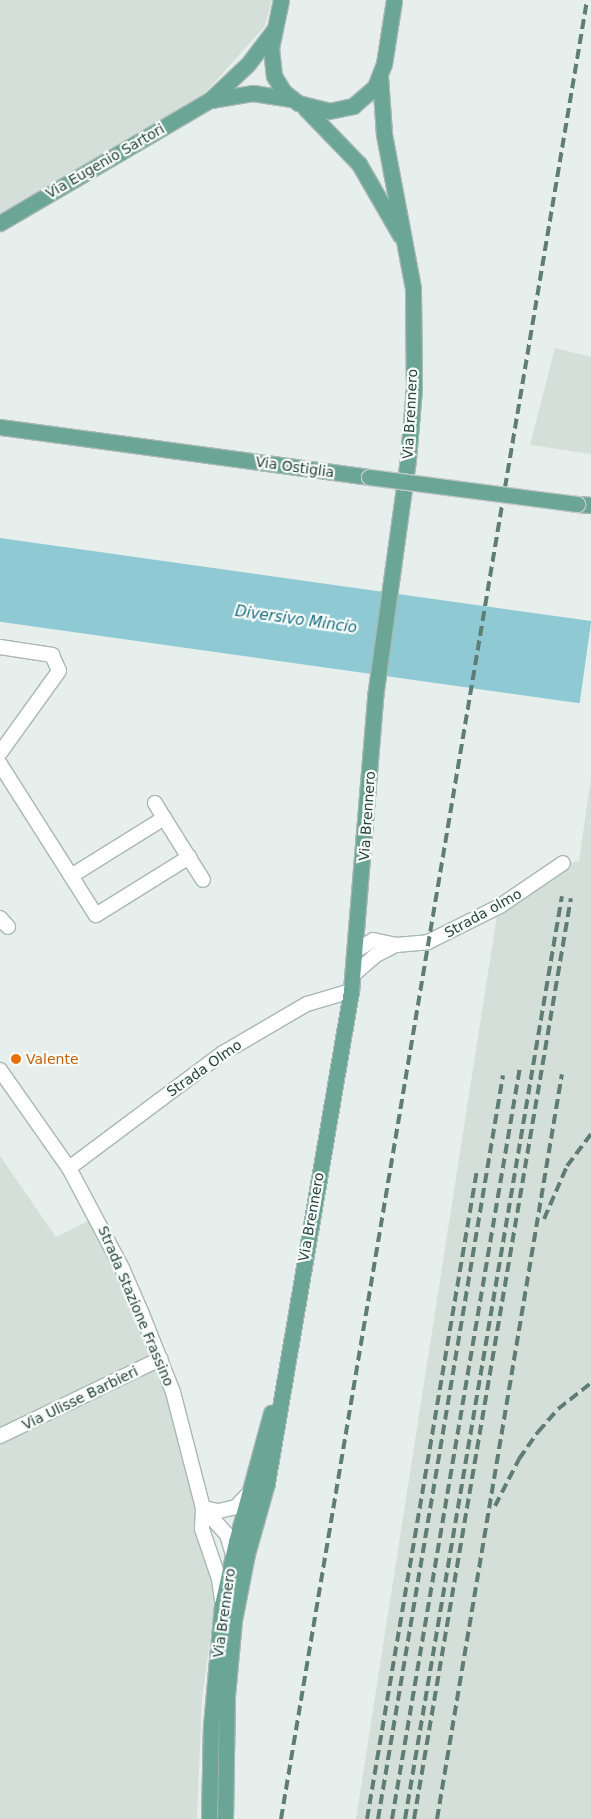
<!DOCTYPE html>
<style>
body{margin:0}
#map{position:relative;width:591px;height:1819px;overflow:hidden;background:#e6efeb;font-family:"DejaVu Sans",sans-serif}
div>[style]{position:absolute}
.built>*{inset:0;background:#d4dfda}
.water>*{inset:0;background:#8ec9d4;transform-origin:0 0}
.roads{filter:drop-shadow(1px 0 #a8b8b2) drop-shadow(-1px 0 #a8b8b2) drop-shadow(0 1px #a8b8b2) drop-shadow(0 -1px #a8b8b2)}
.street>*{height:14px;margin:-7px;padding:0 7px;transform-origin:7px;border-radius:7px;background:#fff}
.primary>*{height:15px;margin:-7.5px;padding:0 7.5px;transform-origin:7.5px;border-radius:7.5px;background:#6aa596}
.rail>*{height:4px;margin-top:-2px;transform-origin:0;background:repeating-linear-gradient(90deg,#5f7d75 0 10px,transparent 0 15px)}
.bridges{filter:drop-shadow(1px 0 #c2cac8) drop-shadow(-1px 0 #c2cac8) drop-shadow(0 1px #c2cac8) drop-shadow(0 -1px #c2cac8)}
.primary-bridge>*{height:15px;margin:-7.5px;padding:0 7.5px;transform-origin:7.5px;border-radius:7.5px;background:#6aa596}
.dots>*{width:14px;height:14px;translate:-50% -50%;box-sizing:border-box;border:2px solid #f7fbf9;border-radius:50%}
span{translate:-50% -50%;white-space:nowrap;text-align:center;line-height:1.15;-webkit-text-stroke:4.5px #f7fbf9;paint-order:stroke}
.street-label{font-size:14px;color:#24423a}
.food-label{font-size:14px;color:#c56008}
.left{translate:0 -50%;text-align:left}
.water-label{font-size:15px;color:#1c6f80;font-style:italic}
</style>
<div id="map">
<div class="built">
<i style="clip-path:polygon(0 0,272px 0,265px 26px,205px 93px,0 217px)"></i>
<i style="clip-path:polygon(555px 348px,591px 357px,591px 454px,530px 445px)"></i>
<i style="clip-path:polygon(591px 778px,591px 1819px,356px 1819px,497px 915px,569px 863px,579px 861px)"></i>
<i style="clip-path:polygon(0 1156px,56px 1237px,90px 1220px,117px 1271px,167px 1395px,196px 1509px,195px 1527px,212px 1582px,214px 1611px,202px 1699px,197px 1819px,0 1819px)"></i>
</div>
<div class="water">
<i style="left:0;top:538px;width:597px;height:83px;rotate:8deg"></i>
</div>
<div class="roads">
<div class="street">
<i style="left:0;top:647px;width:53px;rotate:8.7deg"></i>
<i style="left:52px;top:655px;width:17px;rotate:66deg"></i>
<i style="left:59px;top:671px;width:101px;rotate:125.7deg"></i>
<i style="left:0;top:764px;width:179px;rotate:57.6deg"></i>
<i style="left:96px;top:915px;width:110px;rotate:-31.9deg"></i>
<i style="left:155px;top:803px;width:17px;rotate:59deg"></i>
<i style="left:71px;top:876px;width:110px;rotate:-31.9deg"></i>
<i style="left:164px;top:818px;width:73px;rotate:57.8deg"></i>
<i style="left:0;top:918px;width:12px;rotate:48deg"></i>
<i style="left:355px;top:951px;width:21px;rotate:-31deg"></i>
<i style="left:373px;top:940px;width:24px;rotate:12deg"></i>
<i style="left:396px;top:945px;width:32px;rotate:-5deg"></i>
<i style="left:428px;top:942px;width:80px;rotate:-26.6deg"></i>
<i style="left:500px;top:906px;width:76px;rotate:-34.3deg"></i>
<i style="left:353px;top:975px;width:30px;rotate:-41deg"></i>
<i style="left:376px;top:955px;width:22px;rotate:-27deg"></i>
<i style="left:0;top:1070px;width:120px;rotate:54.9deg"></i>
<i style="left:69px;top:1168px;width:113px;rotate:62.1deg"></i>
<i style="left:122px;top:1268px;width:50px;rotate:66.5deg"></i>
<i style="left:142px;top:1314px;width:84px;rotate:68.3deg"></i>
<i style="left:173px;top:1392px;width:120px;rotate:75.5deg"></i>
<i style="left:203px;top:1508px;width:21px;rotate:93deg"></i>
<i style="left:202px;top:1529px;width:53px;rotate:71.2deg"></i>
<i style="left:219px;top:1579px;width:21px;rotate:82deg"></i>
<i style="left:69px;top:1168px;width:192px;rotate:-36.8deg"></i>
<i style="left:223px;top:1053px;width:97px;rotate:-30.3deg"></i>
<i style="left:307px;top:1004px;width:46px;rotate:-16.5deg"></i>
<i style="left:0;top:1436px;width:178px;rotate:-25.7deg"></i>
<i style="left:203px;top:1508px;width:36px;rotate:48deg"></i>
<i style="left:227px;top:1535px;width:24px;rotate:73deg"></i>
<i style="left:203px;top:1508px;width:16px;rotate:11deg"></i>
<i style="left:219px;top:1511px;width:17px;rotate:-13deg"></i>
<i style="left:236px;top:1507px;width:19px;rotate:-47deg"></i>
</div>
<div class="primary">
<i style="left:281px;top:0;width:49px;rotate:101.8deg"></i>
<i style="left:271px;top:48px;width:28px;rotate:84deg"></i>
<i style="left:274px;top:76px;width:19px;rotate:58deg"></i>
<i style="left:284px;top:92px;width:18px;rotate:38deg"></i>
<i style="left:298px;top:103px;width:32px;rotate:14deg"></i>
<i style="left:329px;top:111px;width:25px;rotate:-12deg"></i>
<i style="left:353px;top:106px;width:29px;rotate:-41deg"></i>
<i style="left:375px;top:87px;width:25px;rotate:-69deg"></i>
<i style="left:384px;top:64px;width:65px;rotate:-81.1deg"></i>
<i style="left:211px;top:100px;width:43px;rotate:-9.5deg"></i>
<i style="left:253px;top:93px;width:39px;rotate:9deg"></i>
<i style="left:305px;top:108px;width:78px;rotate:46deg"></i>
<i style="left:359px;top:164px;width:82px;rotate:60deg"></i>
<i style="left:0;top:223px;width:243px;rotate:-30.4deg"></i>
<i style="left:210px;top:100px;width:52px;rotate:-43.5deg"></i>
<i style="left:248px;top:64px;width:43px;rotate:-52.6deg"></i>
<i style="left:0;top:427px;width:372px;rotate:7.7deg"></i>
<i style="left:577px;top:504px;width:14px;rotate:4deg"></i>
<i style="left:209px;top:1819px;width:93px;rotate:-88.8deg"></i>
<i style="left:211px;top:1726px;width:121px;rotate:-84.8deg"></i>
<i style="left:222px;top:1605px;width:65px;rotate:-77.5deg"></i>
<i style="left:236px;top:1542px;width:134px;rotate:-74.8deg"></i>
<i style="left:225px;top:1819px;width:124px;rotate:-89.1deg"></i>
<i style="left:227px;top:1695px;width:75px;rotate:-84.7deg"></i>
<i style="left:234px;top:1620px;width:67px;rotate:-78.9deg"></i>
<i style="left:247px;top:1554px;width:74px;rotate:-74.3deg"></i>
<i style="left:267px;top:1483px;width:499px;rotate:-80.3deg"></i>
<i style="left:351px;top:991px;width:295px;rotate:-85.3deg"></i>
<i style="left:375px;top:697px;width:240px;rotate:-82.1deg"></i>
<i style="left:408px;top:459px;width:71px;rotate:-85.2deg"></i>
<i style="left:414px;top:388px;width:100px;rotate:-90.6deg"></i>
<i style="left:413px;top:288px;width:157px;rotate:-100.7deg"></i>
<i style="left:384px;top:134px;width:57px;rotate:-94deg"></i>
</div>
</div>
<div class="rail">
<i style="left:544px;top:1219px;width:58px;rotate:-66.5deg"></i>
<i style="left:567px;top:1166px;width:40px;rotate:-53deg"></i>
<i style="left:495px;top:1506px;width:53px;rotate:-62.9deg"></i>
<i style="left:519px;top:1459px;width:33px;rotate:-55deg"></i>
<i style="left:538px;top:1432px;width:30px;rotate:-49deg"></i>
<i style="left:558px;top:1409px;width:42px;rotate:-38.2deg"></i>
<i style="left:281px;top:1819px;width:1845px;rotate:-80.45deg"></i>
<i style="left:367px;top:1819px;width:658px;rotate:-80.38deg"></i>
<i style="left:378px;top:1819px;width:754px;rotate:-80.46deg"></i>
<i style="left:392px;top:1819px;width:763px;rotate:-80.34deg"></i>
<i style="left:405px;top:1819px;width:936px;rotate:-80.35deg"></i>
<i style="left:414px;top:1819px;width:934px;rotate:-80.33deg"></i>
<i style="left:437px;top:1819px;width:755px;rotate:-80.48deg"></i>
</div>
<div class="bridges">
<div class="primary-bridge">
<i style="left:369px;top:477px;width:210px;rotate:7.4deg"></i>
</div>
</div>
<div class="dots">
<i style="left:16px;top:1059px;background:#e8710a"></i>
</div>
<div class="street-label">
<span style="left:105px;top:161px;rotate:-30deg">Via Eugenio Sartori</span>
<span style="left:410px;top:414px;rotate:-87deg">Via Brennero</span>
<span style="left:295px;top:467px;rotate:8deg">Via Ostiglia</span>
<span style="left:367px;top:816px;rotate:-86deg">Via Brennero</span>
<span style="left:483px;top:913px;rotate:-29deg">Strada olmo</span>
<span style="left:204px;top:1068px;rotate:-35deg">Strada Olmo</span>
<span style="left:311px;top:1217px;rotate:-80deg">Via Brennero</span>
<span style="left:136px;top:1306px;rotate:67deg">Strada Stazione Frassino</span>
<span style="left:80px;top:1398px;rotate:-26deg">Via Ulisse Barbieri</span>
<span style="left:224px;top:1613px;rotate:-82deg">Via Brennero</span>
</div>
<div class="food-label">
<span class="left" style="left:26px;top:1059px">Valente</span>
</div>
<div class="water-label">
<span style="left:296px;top:620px;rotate:8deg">Diversivo Mincio</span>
</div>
</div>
